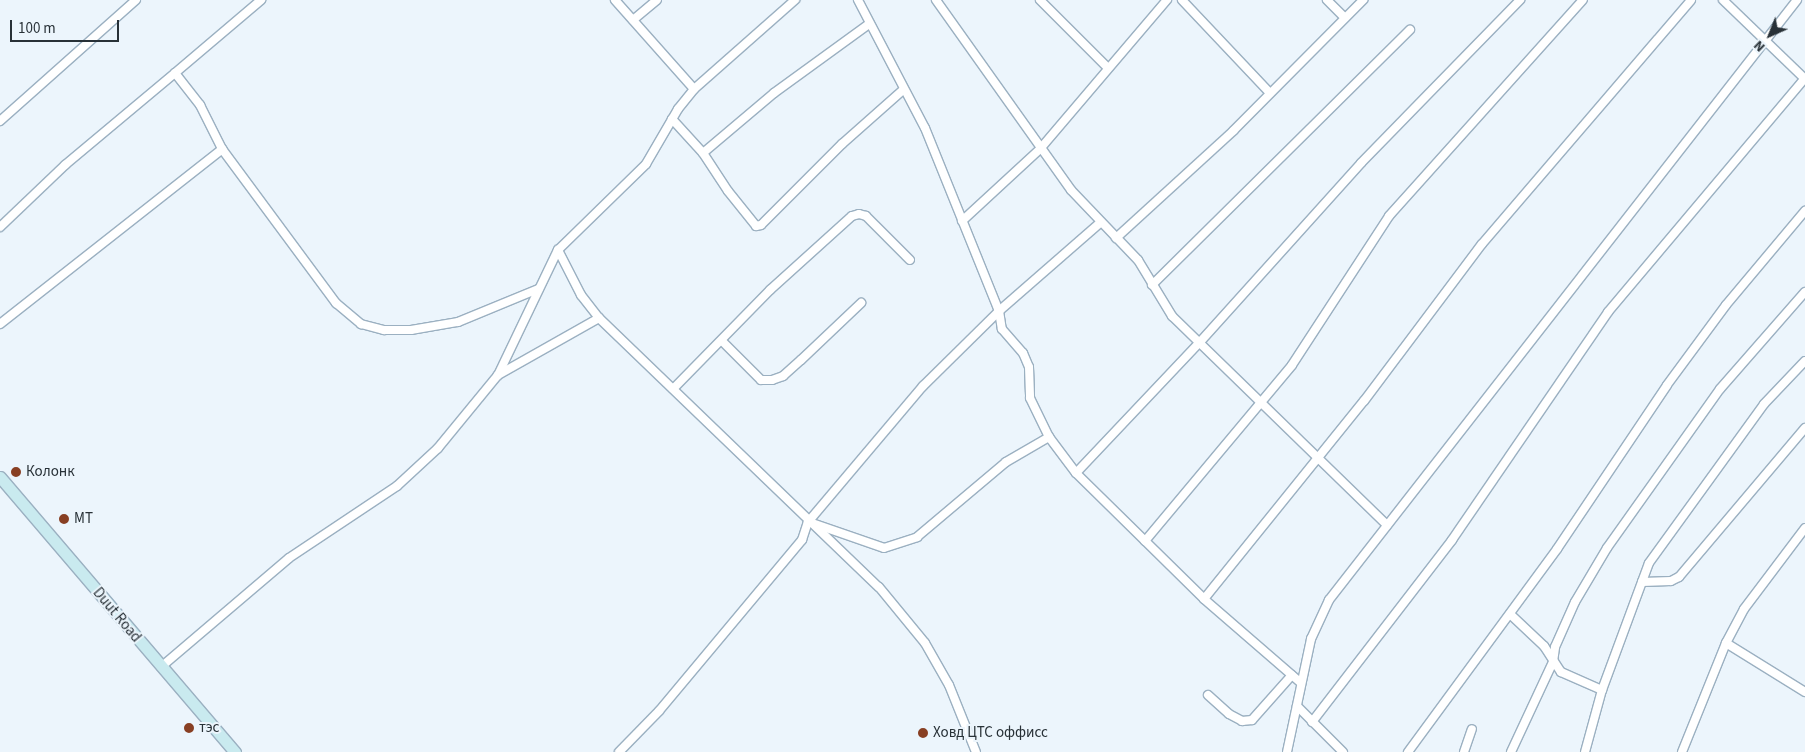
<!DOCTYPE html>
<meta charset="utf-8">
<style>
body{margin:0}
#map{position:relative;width:1805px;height:752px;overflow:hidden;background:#ecf5fc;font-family:"Source Sans 3",sans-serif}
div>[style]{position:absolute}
.roads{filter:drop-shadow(1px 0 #9bb0c1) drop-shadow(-1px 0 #9bb0c1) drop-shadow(0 1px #9bb0c1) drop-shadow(0 -1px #9bb0c1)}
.street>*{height:8px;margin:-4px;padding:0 4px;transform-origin:4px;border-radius:4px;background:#fff}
.secondary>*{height:11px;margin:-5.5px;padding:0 5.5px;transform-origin:5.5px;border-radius:5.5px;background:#c9eaef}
.dots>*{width:14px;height:14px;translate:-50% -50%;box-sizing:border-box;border:2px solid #ecf5fc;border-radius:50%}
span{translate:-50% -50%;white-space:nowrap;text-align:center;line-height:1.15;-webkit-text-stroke:4px #ecf5fc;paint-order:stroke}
.poi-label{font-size:15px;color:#283137}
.left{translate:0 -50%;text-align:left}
.street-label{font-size:15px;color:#283137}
.north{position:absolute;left:1745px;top:10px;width:50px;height:50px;-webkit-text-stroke:4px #ecf5fc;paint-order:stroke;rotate:224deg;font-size:14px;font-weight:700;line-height:20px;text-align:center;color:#283137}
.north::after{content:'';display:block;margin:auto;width:18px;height:22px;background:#283137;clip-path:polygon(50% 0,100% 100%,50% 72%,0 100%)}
.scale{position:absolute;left:10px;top:20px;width:109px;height:22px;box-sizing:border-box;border:2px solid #283137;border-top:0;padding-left:6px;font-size:15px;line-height:18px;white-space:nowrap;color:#283137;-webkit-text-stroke:4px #ecf5fc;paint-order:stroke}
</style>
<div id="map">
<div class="roads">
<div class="street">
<i style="left:615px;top:0;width:119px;rotate:48.4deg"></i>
<i style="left:858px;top:0;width:144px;rotate:62.4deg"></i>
<i style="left:925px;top:128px;width:197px;rotate:68deg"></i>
<i style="left:999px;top:311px;width:18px;rotate:81deg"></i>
<i style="left:1002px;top:329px;width:32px;rotate:49deg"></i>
<i style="left:1023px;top:353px;width:15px;rotate:67deg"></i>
<i style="left:1029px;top:367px;width:31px;rotate:88deg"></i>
<i style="left:1030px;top:398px;width:43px;rotate:64deg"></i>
<i style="left:1049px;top:437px;width:45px;rotate:53.1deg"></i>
<i style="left:1076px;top:473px;width:180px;rotate:44.5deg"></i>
<i style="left:1204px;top:599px;width:128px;rotate:40.9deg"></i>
<i style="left:936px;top:0;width:233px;rotate:54.6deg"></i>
<i style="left:1071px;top:190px;width:97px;rotate:46.3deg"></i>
<i style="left:1138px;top:260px;width:66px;rotate:58.7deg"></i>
<i style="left:1172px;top:316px;width:300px;rotate:44.2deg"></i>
<i style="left:1040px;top:0;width:96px;rotate:45deg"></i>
<i style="left:1182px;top:0;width:128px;rotate:46.6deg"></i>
<i style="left:1327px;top:0;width:25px;rotate:45deg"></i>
<i style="left:1723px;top:0;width:114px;rotate:43.9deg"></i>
<i style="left:633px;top:20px;width:31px;rotate:-40deg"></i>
<i style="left:175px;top:73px;width:113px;rotate:-40.3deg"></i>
<i style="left:672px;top:119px;width:46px;rotate:47.6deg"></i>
<i style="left:703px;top:153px;width:93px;rotate:-40.2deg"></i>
<i style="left:774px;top:93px;width:117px;rotate:-36deg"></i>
<i style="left:0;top:121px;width:182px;rotate:-41.7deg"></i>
<i style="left:703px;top:153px;width:45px;rotate:56.7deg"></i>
<i style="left:728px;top:191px;width:45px;rotate:51.3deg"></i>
<i style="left:756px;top:226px;width:5px;rotate:-11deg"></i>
<i style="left:761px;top:225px;width:115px;rotate:-45deg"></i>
<i style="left:842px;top:144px;width:81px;rotate:-41.5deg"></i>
<i style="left:962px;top:221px;width:106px;rotate:-42.7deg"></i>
<i style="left:1040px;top:149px;width:196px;rotate:-49.6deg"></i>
<i style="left:0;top:227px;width:90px;rotate:-43.6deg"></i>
<i style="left:65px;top:165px;width:143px;rotate:-39.9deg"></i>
<i style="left:175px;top:73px;width:41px;rotate:52deg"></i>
<i style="left:200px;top:105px;width:49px;rotate:63.4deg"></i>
<i style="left:222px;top:149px;width:192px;rotate:53.5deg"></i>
<i style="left:336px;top:303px;width:33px;rotate:40deg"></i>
<i style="left:361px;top:324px;width:24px;rotate:15deg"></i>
<i style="left:384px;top:330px;width:27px"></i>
<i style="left:411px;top:330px;width:48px;rotate:-9.7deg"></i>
<i style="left:458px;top:322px;width:87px;rotate:-22.4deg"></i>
<i style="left:1116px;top:238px;width:159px;rotate:-42.4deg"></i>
<i style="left:1233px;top:131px;width:185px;rotate:-45.2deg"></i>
<i style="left:558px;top:250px;width:51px;rotate:62.9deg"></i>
<i style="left:581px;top:295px;width:29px;rotate:52deg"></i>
<i style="left:599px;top:318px;width:388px;rotate:43.9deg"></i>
<i style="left:879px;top:587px;width:72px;rotate:50.6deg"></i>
<i style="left:925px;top:643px;width:48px;rotate:60.3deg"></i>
<i style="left:949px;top:685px;width:72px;rotate:68.1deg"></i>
<i style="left:1152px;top:285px;width:363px;rotate:-44.7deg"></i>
<i style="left:0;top:324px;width:283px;rotate:-38.2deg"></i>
<i style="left:722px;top:341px;width:55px;rotate:45deg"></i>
<i style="left:761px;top:380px;width:11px"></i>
<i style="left:772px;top:380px;width:12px;rotate:-20deg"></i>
<i style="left:783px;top:376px;width:24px;rotate:-42deg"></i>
<i style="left:801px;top:360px;width:83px;rotate:-43.5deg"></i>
<i style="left:498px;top:375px;width:116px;rotate:-29.4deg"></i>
<i style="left:673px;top:389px;width:139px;rotate:-45.6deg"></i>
<i style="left:770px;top:290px;width:110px;rotate:-42.1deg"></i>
<i style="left:852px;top:216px;width:7px;rotate:-16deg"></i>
<i style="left:859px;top:214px;width:7px;rotate:16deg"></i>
<i style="left:866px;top:216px;width:62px;rotate:45deg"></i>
<i style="left:1076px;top:473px;width:180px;rotate:-46.6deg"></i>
<i style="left:1200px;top:342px;width:241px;rotate:-48deg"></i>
<i style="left:1361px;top:163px;width:228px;rotate:-45.7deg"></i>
<i style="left:812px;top:523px;width:76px;rotate:19.1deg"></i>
<i style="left:884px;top:548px;width:35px;rotate:-18deg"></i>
<i style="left:917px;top:537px;width:116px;rotate:-40.1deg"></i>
<i style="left:1006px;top:462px;width:50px;rotate:-30.2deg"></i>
<i style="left:1145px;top:541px;width:229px;rotate:-50.1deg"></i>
<i style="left:1292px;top:365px;width:178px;rotate:-56.9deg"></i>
<i style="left:1389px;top:216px;width:290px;rotate:-48.1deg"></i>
<i style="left:1642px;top:582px;width:29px;rotate:-2deg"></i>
<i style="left:1671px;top:581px;width:9px;rotate:-27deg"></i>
<i style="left:1679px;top:577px;width:195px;rotate:-49.8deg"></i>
<i style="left:1204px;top:599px;width:255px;rotate:-51.1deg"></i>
<i style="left:1364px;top:401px;width:196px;rotate:-53.1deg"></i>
<i style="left:1482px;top:244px;width:321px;rotate:-49.4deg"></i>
<i style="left:1510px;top:614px;width:47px;rotate:43.3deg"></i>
<i style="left:1544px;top:646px;width:31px;rotate:57deg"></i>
<i style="left:1561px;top:672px;width:45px;rotate:23.7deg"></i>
<i style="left:1726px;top:643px;width:93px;rotate:31.8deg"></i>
<i style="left:161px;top:667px;width:168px;rotate:-40.4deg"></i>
<i style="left:289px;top:558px;width:130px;rotate:-33.7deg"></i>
<i style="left:397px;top:486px;width:56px;rotate:-42.8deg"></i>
<i style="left:438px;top:448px;width:94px;rotate:-50.6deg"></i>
<i style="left:498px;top:375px;width:139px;rotate:-64.4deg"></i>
<i style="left:558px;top:250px;width:123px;rotate:-44.3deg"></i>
<i style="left:646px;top:164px;width:64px;rotate:-59.8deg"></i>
<i style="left:678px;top:109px;width:26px;rotate:-51deg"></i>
<i style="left:694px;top:89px;width:135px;rotate:-41.4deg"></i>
<i style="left:1208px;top:695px;width:28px;rotate:42deg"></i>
<i style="left:1229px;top:714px;width:15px;rotate:28deg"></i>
<i style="left:1242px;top:721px;width:10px;rotate:-6deg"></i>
<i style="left:1252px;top:720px;width:60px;rotate:-48.4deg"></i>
<i style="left:1297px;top:706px;width:65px;rotate:45deg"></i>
<i style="left:1312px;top:722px;width:230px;rotate:-52.4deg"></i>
<i style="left:1452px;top:540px;width:276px;rotate:-55.6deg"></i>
<i style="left:1608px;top:312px;width:304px;rotate:-49.9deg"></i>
<i style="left:619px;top:752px;width:57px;rotate:-45.7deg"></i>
<i style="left:659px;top:711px;width:223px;rotate:-50.1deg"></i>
<i style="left:802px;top:540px;width:19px;rotate:-72deg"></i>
<i style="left:808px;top:522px;width:178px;rotate:-49.8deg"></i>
<i style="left:923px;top:386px;width:107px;rotate:-44.6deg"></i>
<i style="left:999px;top:311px;width:135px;rotate:-41.1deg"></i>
<i style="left:1287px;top:752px;width:116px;rotate:-78deg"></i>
<i style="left:1311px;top:639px;width:43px;rotate:-65.2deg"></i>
<i style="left:1329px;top:600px;width:761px;rotate:-52.05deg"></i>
<i style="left:1408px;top:752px;width:252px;rotate:-53.7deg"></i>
<i style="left:1557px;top:549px;width:197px;rotate:-56.1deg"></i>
<i style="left:1667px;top:385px;width:99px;rotate:-53.6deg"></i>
<i style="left:1726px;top:305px;width:123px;rotate:-50deg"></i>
<i style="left:1464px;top:752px;width:24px;rotate:-71deg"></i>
<i style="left:1511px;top:752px;width:99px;rotate:-65deg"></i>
<i style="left:1553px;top:662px;width:15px;rotate:-82deg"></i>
<i style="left:1555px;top:647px;width:49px;rotate:-66deg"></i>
<i style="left:1575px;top:602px;width:63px;rotate:-59.3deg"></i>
<i style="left:1607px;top:548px;width:195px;rotate:-54.6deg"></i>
<i style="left:1720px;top:389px;width:129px;rotate:-48.8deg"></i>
<i style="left:1585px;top:752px;width:64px;rotate:-74.7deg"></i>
<i style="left:1602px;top:690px;width:135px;rotate:-69.7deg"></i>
<i style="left:1649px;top:563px;width:196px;rotate:-54.1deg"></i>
<i style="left:1764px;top:404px;width:59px;rotate:-46.4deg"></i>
<i style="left:1682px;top:752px;width:118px;rotate:-68deg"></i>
<i style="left:1726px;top:643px;width:38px;rotate:-62deg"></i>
<i style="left:1744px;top:609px;width:101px;rotate:-53deg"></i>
</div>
<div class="secondary">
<i style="left:0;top:477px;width:362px;rotate:49.5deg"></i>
</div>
</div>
<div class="dots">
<i style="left:16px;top:472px;background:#883f23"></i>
<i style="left:64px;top:519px;background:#883f23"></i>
<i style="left:189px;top:728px;background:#883f23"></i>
<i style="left:923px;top:733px;background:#883f23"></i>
</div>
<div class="poi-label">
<span class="left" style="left:26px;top:472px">Колонк</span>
<span class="left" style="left:74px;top:519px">MT</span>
<span class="left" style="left:199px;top:728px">тэс</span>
<span class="left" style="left:933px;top:733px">Ховд ЦТС оффисс</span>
</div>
<div class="street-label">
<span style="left:117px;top:615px;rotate:50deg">Duut Road</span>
</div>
<div class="north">N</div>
<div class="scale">100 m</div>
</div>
